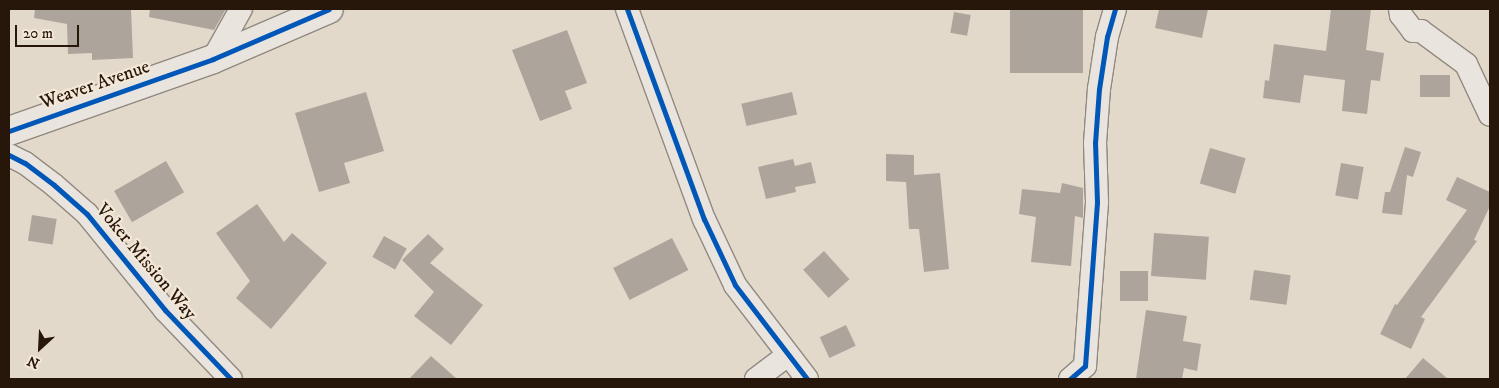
<!DOCTYPE html>
<style>
body{margin:0}
#map{position:relative;width:1499px;height:388px;overflow:hidden;background:#e2d9cb;font-family:"IM FELL DW Pica",serif}
div>[style]{position:absolute}
.building>*{inset:0;background:#ada59c;transform-origin:0 0}
.roads{filter:drop-shadow(1px 0 #918980) drop-shadow(-1px 0 #918980) drop-shadow(0 1px #918980) drop-shadow(0 -1px #918980)}
.minor>*{height:22px;margin:-11px;padding:0 11px;transform-origin:11px;border-radius:11px;background:#e9e4dd}
.tertiary>*{height:28px;margin:-14px;padding:0 14px;transform-origin:14px;border-radius:14px;background:#e9e4dd}
.cycleway>*{height:5px;margin:-2.5px;padding:0 2.5px;transform-origin:2.5px;border-radius:2.5px;background:#0057b8}
span{translate:-50% -50%;white-space:nowrap;text-align:center;line-height:1.15;-webkit-text-stroke:4.5px #f3e7d7;paint-order:stroke}
.street-label{font-size:19px;color:#26170a}
.frame{position:absolute;inset:0;border:10px solid #26170a;pointer-events:none}
.north{position:absolute;left:15px;top:323px;width:50px;height:50px;-webkit-text-stroke:4px #f3e7d7;paint-order:stroke;rotate:205deg;font-size:14px;font-weight:700;line-height:20px;text-align:center;color:#26170a}
.north::after{content:'';display:block;margin:auto;width:18px;height:22px;background:#26170a;clip-path:polygon(50% 0,100% 100%,50% 72%,0 100%)}
.scale{position:absolute;left:15px;top:25px;width:64px;height:22px;box-sizing:border-box;border:2px solid #26170a;border-top:0;padding-left:6px;font-size:15px;line-height:18px;white-space:nowrap;color:#26170a;-webkit-text-stroke:4px #f3e7d7;paint-order:stroke}
</style>
<div id="map">
<div class="building">
<i style="clip-path:polygon(35px 9px,131px 9px,133px 58px,92px 60px,92px 53px,68px 54px,67px 24px,34px 18px)"></i>
<i style="clip-path:polygon(150px 9px,226px 9px,214px 30px,149px 17px)"></i>
<i style="left:1010px;top:9px;width:73px;height:64px"></i>
<i style="clip-path:polygon(1159px 9px,1208px 9px,1202px 38px,1155px 28px)"></i>
<i style="clip-path:polygon(1331px 9px,1371px 9px,1366px 50px,1384px 53px,1380px 81px,1371px 80px,1367px 114px,1342px 111px,1345px 80px,1304px 75px,1300px 103px,1263px 98px,1265px 80px,1269px 81px,1274px 44px,1326px 51px)"></i>
<i style="left:954px;top:12px;width:17px;height:21px;rotate:10deg"></i>
<i style="clip-path:polygon(567px 30px,587px 83px,565px 91px,572px 109px,540px 121px,512px 50px)"></i>
<i style="left:1420px;top:75px;width:30px;height:22px"></i>
<i style="clip-path:polygon(366px 92px,384px 151px,344px 163px,350px 183px,319px 192px,295px 113px)"></i>
<i style="left:792px;top:92px;width:23px;height:52px;rotate:77deg"></i>
<i style="clip-path:polygon(1405px 147px,1421px 152px,1413px 177px,1407px 175px,1402px 215px,1382px 213px,1385px 192px,1390px 192px)"></i>
<i style="left:1210px;top:148px;width:37px;height:37px;rotate:16deg"></i>
<i style="clip-path:polygon(886px 154px,914px 155px,914px 175px,940px 173px,949px 269px,924px 272px,919px 229px,909px 229px,906px 182px,886px 181px)"></i>
<i style="clip-path:polygon(793px 159px,795px 166px,811px 162px,816px 183px,795px 187px,796px 192px,766px 199px,758px 167px)"></i>
<i style="left:166px;top:161px;width:36px;height:60px;rotate:60deg"></i>
<i style="left:1341px;top:163px;width:23px;height:33px;rotate:10deg"></i>
<i style="clip-path:polygon(1457px 177px,1490px 192px,1490px 206px,1474px 240px,1477px 241px,1421px 317px,1425px 319px,1411px 349px,1380px 334px,1395px 304px,1397px 305px,1467px 210px,1446px 200px)"></i>
<i style="clip-path:polygon(1062px 183px,1083px 188px,1083px 218px,1075px 216px,1071px 266px,1031px 262px,1036px 217px,1019px 214px,1022px 189px,1060px 193px)"></i>
<i style="clip-path:polygon(257px 204px,284px 242px,292px 233px,327px 263px,271px 329px,236px 298px,250px 281px,216px 233px)"></i>
<i style="left:32px;top:215px;width:25px;height:26px;rotate:9deg"></i>
<i style="left:1154px;top:233px;width:55px;height:43px;rotate:4deg"></i>
<i style="clip-path:polygon(428px 234px,444px 249px,430px 263px,483px 305px,451px 345px,414px 316px,434px 292px,402px 260px)"></i>
<i style="left:384px;top:236px;width:26px;height:24px;rotate:29deg"></i>
<i style="left:672px;top:238px;width:36px;height:66px;rotate:63deg"></i>
<i style="left:824px;top:251px;width:38px;height:28px;rotate:48deg"></i>
<i style="left:1254px;top:270px;width:37px;height:30px;rotate:8deg"></i>
<i style="left:1148px;top:271px;width:30px;height:28px;rotate:90deg"></i>
<i style="clip-path:polygon(1146px 310px,1187px 316px,1183px 341px,1201px 344px,1197px 371px,1184px 368px,1182px 379px,1136px 379px)"></i>
<i style="left:846px;top:325px;width:23px;height:29px;rotate:65deg"></i>
<i style="clip-path:polygon(431px 356px,457px 379px,409px 379px)"></i>
<i style="clip-path:polygon(1423px 358px,1448px 379px,1405px 379px)"></i>
</div>
<div class="roads">
<div class="minor">
<i style="left:627px;top:9px;width:224px;rotate:69.9deg"></i>
<i style="left:704px;top:219px;width:73px;rotate:64.8deg"></i>
<i style="left:735px;top:285px;width:118px;rotate:52.5deg"></i>
<i style="left:1400px;top:9px;width:6px;rotate:81deg"></i>
<i style="left:1401px;top:15px;width:20px;rotate:53deg"></i>
<i style="left:1413px;top:31px;width:8px"></i>
<i style="left:1421px;top:31px;width:56px;rotate:36.3deg"></i>
<i style="left:1466px;top:64px;width:56px;rotate:64.8deg"></i>
<i style="left:213px;top:59px;width:57px;rotate:-60.8deg"></i>
<i style="left:9px;top:155px;width:18px;rotate:27deg"></i>
<i style="left:25px;top:163px;width:36px;rotate:37deg"></i>
<i style="left:54px;top:185px;width:44px;rotate:41.3deg"></i>
<i style="left:87px;top:214px;width:124px;rotate:50.9deg"></i>
<i style="left:165px;top:310px;width:95px;rotate:46.3deg"></i>
<i style="left:756px;top:379px;width:39px;rotate:-37deg"></i>
<i style="left:1070px;top:379px;width:20px;rotate:-41deg"></i>
<i style="left:1085px;top:366px;width:164px;rotate:-85.8deg"></i>
<i style="left:1097px;top:202px;width:59px;rotate:-91.9deg"></i>
<i style="left:1095px;top:143px;width:54px;rotate:-85.8deg"></i>
<i style="left:1099px;top:89px;width:53px;rotate:-81.3deg"></i>
<i style="left:1107px;top:37px;width:29px;rotate:-74deg"></i>
</div>
<div class="tertiary">
<i style="left:9px;top:131px;width:216px;rotate:-19.4deg"></i>
<i style="left:213px;top:59px;width:126px;rotate:-23.3deg"></i>
</div>
</div>
<div class="cycleway">
<i style="left:627px;top:9px;width:224px;rotate:69.9deg"></i>
<i style="left:704px;top:219px;width:73px;rotate:64.8deg"></i>
<i style="left:735px;top:285px;width:118px;rotate:52.5deg"></i>
<i style="left:9px;top:131px;width:216px;rotate:-19.4deg"></i>
<i style="left:213px;top:59px;width:126px;rotate:-23.3deg"></i>
<i style="left:9px;top:155px;width:18px;rotate:27deg"></i>
<i style="left:25px;top:163px;width:36px;rotate:37deg"></i>
<i style="left:54px;top:185px;width:44px;rotate:41.3deg"></i>
<i style="left:87px;top:214px;width:124px;rotate:50.9deg"></i>
<i style="left:165px;top:310px;width:95px;rotate:46.3deg"></i>
<i style="left:1070px;top:379px;width:20px;rotate:-41deg"></i>
<i style="left:1085px;top:366px;width:164px;rotate:-85.8deg"></i>
<i style="left:1097px;top:202px;width:59px;rotate:-91.9deg"></i>
<i style="left:1095px;top:143px;width:54px;rotate:-85.8deg"></i>
<i style="left:1099px;top:89px;width:53px;rotate:-81.3deg"></i>
<i style="left:1107px;top:37px;width:29px;rotate:-74deg"></i>
</div>
<div class="street-label">
<span style="left:95px;top:85px;rotate:-19deg">Weaver Avenue</span>
<span style="left:146px;top:262px;rotate:50deg">Voker Mission Way</span>
</div>
<div class="frame"></div>
<div class="north">N</div>
<div class="scale">20 m</div>
</div>
